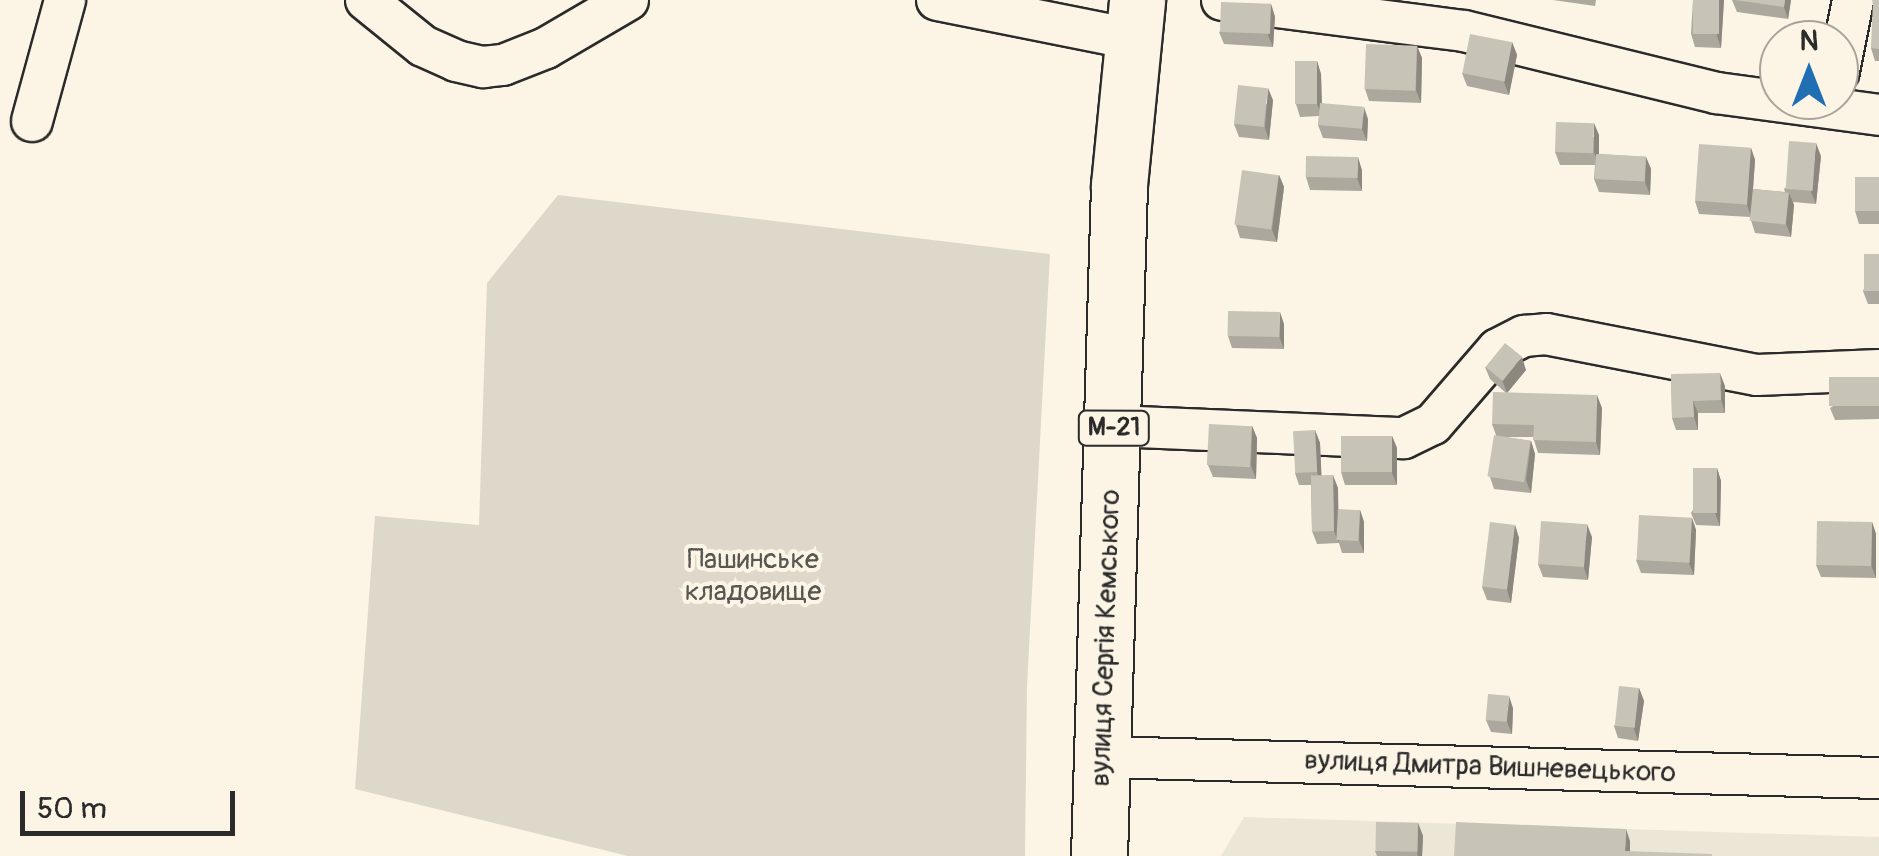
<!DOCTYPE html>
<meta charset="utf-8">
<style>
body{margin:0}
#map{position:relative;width:1879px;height:856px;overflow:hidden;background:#fcf5e5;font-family:Pangolin,sans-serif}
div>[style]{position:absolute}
.built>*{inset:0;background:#ece6d7}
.green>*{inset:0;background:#ded8ca}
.roads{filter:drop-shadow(2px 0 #2b2b2b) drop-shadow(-2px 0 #2b2b2b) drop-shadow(0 2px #2b2b2b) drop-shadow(0 -2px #2b2b2b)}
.minor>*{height:40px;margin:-20px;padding:0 20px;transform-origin:20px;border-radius:20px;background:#fcf5e5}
.highway>*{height:55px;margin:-27.5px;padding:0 27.5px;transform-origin:27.5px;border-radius:27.5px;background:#fcf5e5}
.wall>*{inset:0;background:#aca89d}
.shaded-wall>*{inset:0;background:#8c8880}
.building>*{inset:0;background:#c8c3b7;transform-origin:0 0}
span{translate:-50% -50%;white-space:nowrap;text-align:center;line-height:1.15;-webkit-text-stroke:8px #fcf5e5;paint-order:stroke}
.shield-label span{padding:2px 8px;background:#fcf5e5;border:2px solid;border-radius:8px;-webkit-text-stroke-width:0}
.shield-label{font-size:25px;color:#2b2b2b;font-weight:700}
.park-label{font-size:28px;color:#585653}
.street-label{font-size:28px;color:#2b2b2b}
.north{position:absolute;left:1759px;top:20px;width:100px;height:100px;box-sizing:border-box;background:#fcf5e5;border:2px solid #a8a49b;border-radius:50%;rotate:0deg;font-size:28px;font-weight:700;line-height:40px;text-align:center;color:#2b2b2b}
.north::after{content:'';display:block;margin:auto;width:35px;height:45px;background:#1f6fb2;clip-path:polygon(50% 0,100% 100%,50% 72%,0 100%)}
.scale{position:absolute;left:20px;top:791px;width:215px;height:45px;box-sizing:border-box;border:5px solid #2b2b2b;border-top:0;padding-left:12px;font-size:30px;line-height:35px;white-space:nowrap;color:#2b2b2b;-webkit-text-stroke:8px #fcf5e5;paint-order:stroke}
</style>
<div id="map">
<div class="built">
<i style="clip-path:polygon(1244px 817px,1879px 837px,1879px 856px,1221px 856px)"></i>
</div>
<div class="green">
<i style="clip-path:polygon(558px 195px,1050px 254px,1027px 686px,1025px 856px,628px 856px,355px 789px,375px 516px,479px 525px,487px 283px)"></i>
</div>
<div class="roads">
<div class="minor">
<i style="left:366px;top:0;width:73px;rotate:38.9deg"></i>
<i style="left:423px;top:46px;width:36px;rotate:24deg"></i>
<i style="left:456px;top:61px;width:28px;rotate:13deg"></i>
<i style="left:483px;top:67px;width:20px;rotate:-6deg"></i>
<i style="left:503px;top:65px;width:46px;rotate:-21.6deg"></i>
<i style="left:546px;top:48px;width:95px;rotate:-30.3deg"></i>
<i style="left:937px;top:0;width:199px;rotate:11.3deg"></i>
<i style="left:1222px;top:0;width:244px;rotate:7.3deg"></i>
<i style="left:1464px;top:31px;width:260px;rotate:13.8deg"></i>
<i style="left:1717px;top:93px;width:163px;rotate:7.7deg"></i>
<i style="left:1839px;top:71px;width:72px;rotate:-78.8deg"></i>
<i style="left:32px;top:121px;width:125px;rotate:-74.7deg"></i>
<i style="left:1114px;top:426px;width:290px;rotate:2.4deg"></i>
<i style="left:1404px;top:438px;width:32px;rotate:-26deg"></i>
<i style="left:1433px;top:424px;width:99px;rotate:-49.1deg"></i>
<i style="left:1498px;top:349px;width:29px;rotate:-27deg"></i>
<i style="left:1524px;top:336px;width:22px;rotate:-5deg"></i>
<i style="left:1546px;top:334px;width:215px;rotate:11deg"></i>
<i style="left:1757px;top:375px;width:122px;rotate:-2.3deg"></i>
<i style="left:1102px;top:757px;width:777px;rotate:1.55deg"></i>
</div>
<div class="highway">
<i style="left:1099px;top:856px;width:671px;rotate:-88.29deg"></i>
<i style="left:1119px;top:185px;width:186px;rotate:-84.4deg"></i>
</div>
</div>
<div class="wall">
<i style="clip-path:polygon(1553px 0,1596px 0,1595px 6px)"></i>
<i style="clip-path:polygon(1693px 0,1724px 0,1721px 48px,1695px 47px,1691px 34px)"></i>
<i style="clip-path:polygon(1732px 0,1791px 0,1788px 19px,1737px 12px)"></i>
<i style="clip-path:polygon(1879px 0,1879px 61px,1875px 61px,1871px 48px)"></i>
<i style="clip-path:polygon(1271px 4px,1275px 17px,1273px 47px,1224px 44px,1219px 32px)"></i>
<i style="clip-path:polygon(1512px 42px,1517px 55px,1509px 95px,1467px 86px,1462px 73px)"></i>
<i style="clip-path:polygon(1417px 46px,1422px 58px,1421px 103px,1369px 101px,1365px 89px)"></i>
<i style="clip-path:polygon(1317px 61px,1321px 74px,1322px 103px,1368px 119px,1367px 141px,1323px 138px,1318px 125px,1319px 116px,1300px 117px,1296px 104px)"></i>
<i style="clip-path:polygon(1273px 100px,1269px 140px,1239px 137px,1234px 124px)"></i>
<i style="clip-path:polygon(1599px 135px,1599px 154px,1646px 157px,1651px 169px,1650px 195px,1599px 192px,1594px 179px,1595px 165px,1560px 165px,1555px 152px)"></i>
<i style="clip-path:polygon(1751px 148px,1755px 160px,1753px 189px,1785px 192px,1784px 189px,1821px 156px,1816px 204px,1793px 202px,1794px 205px,1791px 237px,1755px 233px,1750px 217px,1699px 214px,1695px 201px)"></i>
<i style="clip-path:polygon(1362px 170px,1362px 191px,1310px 190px,1306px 177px)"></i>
<i style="clip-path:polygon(1279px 175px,1284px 187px,1277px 242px,1240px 238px,1236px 225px)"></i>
<i style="clip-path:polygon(1879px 177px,1879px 224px,1859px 224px,1855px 211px)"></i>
<i style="clip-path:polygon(1879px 254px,1879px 304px,1868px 304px,1863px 291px)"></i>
<i style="clip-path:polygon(1284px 324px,1284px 349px,1232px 348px,1228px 336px)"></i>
<i style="clip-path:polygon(1485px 367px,1526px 370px,1507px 393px,1602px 408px,1600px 455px,1538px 453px,1533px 437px,1504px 437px,1531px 441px,1535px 454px,1531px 493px,1494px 489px,1490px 477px,1496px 435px,1492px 424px,1506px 393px,1490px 379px)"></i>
<i style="clip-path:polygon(1671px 374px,1725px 386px,1725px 413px,1698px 413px,1698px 430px,1676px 430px,1672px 418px)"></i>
<i style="clip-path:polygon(1879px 377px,1879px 419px,1835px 420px,1830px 408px)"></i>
<i style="clip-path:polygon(1252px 426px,1257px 438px,1256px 479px,1213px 477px,1208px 465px)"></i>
<i style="clip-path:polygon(1315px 430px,1320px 443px,1321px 475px,1338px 488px,1338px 516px,1360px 510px,1364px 522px,1364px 553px,1342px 553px,1339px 543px,1317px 544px,1312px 531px,1311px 485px,1299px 485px,1295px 473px)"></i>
<i style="clip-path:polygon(1392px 436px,1397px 448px,1397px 485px,1345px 485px,1341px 472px)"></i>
<i style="clip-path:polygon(1717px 468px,1721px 481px,1720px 526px,1696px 525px,1691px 513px)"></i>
<i style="clip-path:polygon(1692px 518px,1696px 530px,1694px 575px,1641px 573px,1636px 560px)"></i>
<i style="clip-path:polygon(1872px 522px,1876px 534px,1876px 578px,1821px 577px,1816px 565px)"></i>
<i style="clip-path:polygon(1515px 525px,1519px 538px,1511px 603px,1487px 600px,1482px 587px)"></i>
<i style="clip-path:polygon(1592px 537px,1588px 580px,1543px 577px,1538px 564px)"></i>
<i style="clip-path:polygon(1639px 688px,1644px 701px,1638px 741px,1618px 738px,1614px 726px)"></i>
<i style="clip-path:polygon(1513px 708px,1512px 734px,1491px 732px,1486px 720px)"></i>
<i style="clip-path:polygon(1418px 823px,1423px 836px,1422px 856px,1377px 856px,1375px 851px)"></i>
</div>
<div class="shaded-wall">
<i style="clip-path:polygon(1719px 0,1724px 0,1721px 48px,1717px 36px)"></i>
<i style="clip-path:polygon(1785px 0,1791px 0,1788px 19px,1784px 7px)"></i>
<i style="clip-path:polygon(1271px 4px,1275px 17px,1273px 47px,1268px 35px)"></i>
<i style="clip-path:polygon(1512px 42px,1517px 55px,1509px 95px,1504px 82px)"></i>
<i style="clip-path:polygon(1417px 46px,1422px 58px,1421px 103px,1416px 90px)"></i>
<i style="clip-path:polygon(1317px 61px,1321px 74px,1322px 116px,1317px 104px)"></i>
<i style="clip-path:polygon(1268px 88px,1273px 100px,1269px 140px,1265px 128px)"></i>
<i style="clip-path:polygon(1364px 107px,1368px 119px,1367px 141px,1362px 129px)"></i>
<i style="clip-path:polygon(1594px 123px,1599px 135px,1599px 165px,1594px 153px)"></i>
<i style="clip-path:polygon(1816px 143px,1821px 156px,1816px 204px,1811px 192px)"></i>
<i style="clip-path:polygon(1751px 148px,1755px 160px,1751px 217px,1747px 205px)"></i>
<i style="clip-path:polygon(1358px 157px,1362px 170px,1362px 191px,1357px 178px)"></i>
<i style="clip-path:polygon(1646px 157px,1651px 169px,1650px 195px,1645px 182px)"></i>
<i style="clip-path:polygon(1279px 175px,1284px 187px,1277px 242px,1272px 230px)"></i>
<i style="clip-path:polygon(1789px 193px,1794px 205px,1791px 237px,1786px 224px)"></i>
<i style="clip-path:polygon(1280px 312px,1284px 324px,1284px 349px,1279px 336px)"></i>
<i style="clip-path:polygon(1522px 357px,1526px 370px,1507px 393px,1502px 380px)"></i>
<i style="clip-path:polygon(1720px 373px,1725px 386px,1725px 413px,1721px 400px)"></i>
<i style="clip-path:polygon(1597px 395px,1602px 408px,1600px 455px,1596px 442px)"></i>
<i style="clip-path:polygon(1693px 401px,1698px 413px,1698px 430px,1694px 417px)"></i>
<i style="clip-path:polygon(1252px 426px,1257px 438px,1256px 479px,1251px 466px)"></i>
<i style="clip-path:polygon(1315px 430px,1320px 443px,1322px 485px,1317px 472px)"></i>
<i style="clip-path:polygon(1392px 436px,1397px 448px,1397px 485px,1392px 473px)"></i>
<i style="clip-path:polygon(1531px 441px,1535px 454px,1531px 493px,1526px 480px)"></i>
<i style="clip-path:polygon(1717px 468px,1721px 481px,1720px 526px,1715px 513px)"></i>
<i style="clip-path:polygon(1333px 475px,1338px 488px,1339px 543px,1334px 531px)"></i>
<i style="clip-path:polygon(1360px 510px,1364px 522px,1364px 553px,1359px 540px)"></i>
<i style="clip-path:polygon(1692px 518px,1696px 530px,1694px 575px,1689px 563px)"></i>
<i style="clip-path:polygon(1872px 522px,1876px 534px,1876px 578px,1871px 565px)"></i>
<i style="clip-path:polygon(1587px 524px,1592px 537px,1588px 580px,1584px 568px)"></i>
<i style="clip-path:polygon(1515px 525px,1519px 538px,1511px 603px,1507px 590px)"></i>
<i style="clip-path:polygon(1639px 688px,1644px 701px,1638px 741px,1634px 729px)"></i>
<i style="clip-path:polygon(1509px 696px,1513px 708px,1512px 734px,1507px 722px)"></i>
<i style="clip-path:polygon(1418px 823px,1423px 836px,1422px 856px,1418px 856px,1417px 852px)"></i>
<i style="clip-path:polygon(1626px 829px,1630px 841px,1630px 856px,1625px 851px)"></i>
</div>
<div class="building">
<i style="left:1693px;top:0;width:26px;height:34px"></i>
<i style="clip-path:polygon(1735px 0,1785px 0,1784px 7px)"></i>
<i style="clip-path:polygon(1873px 0,1879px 0,1879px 49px,1871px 48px)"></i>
<i style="left:1221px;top:2px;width:50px;height:30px;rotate:2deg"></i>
<i style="left:1470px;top:34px;width:43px;height:40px;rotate:11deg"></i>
<i style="left:1366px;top:44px;width:51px;height:45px;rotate:2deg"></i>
<i style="left:1295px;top:61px;width:22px;height:43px"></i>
<i style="left:1238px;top:85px;width:30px;height:39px;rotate:6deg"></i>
<i style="left:1320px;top:103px;width:44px;height:22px;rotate:5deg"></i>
<i style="left:1556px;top:122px;width:38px;height:30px;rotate:2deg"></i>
<i style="left:1789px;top:141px;width:27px;height:48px;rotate:4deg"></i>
<i style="left:1699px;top:144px;width:52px;height:57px;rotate:4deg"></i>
<i style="left:1596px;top:154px;width:50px;height:25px;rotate:3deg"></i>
<i style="left:1306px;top:156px;width:52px;height:21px;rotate:1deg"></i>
<i style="left:1242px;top:170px;width:37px;height:55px;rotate:8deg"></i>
<i style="left:1855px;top:177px;width:24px;height:34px"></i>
<i style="left:1753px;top:189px;width:36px;height:32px;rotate:6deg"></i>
<i style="left:1864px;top:254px;width:15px;height:37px"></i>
<i style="left:1228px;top:311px;width:52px;height:25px;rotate:1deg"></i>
<i style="left:1505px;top:343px;width:22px;height:31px;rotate:39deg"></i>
<i style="clip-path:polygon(1720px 373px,1721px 400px,1693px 401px,1694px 417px,1672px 418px,1671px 374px)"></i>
<i style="left:1879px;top:377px;width:29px;height:50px;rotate:90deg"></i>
<i style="clip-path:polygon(1493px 392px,1597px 395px,1596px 442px,1533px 440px,1534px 425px,1492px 424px)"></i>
<i style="left:1209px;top:424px;width:43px;height:41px;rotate:3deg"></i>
<i style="left:1315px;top:430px;width:42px;height:22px;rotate:87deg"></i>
<i style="left:1494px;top:435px;width:37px;height:42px;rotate:9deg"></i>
<i style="left:1341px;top:436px;width:51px;height:36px"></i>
<i style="left:1693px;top:468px;width:24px;height:45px"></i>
<i style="left:1333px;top:475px;width:56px;height:22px;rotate:89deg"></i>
<i style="left:1338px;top:509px;width:22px;height:31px;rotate:3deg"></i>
<i style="left:1639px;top:515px;width:53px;height:45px;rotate:3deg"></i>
<i style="left:1541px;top:521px;width:46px;height:43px;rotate:4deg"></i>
<i style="left:1817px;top:521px;width:55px;height:44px;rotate:1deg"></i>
<i style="left:1490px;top:522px;width:25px;height:65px;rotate:7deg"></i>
<i style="left:1619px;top:686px;width:20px;height:40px;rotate:6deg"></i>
<i style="left:1488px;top:694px;width:21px;height:26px;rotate:5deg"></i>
<i style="left:1376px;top:822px;width:42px;height:29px;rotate:1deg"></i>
<i style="clip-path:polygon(1456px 822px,1626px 829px,1625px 851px,1712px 854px,1712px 856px,1454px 856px)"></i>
</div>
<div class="shield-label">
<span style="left:1114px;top:428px">М-21</span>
</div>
<div class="park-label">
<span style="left:753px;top:576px">Пашинське<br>кладовище</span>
</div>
<div class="street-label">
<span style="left:1106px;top:638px;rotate:-88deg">вулиця Сергія Кемського</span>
<span style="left:1490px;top:767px;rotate:2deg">вулиця Дмитра Вишневецького</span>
</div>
<div class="north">N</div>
<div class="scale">50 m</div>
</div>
